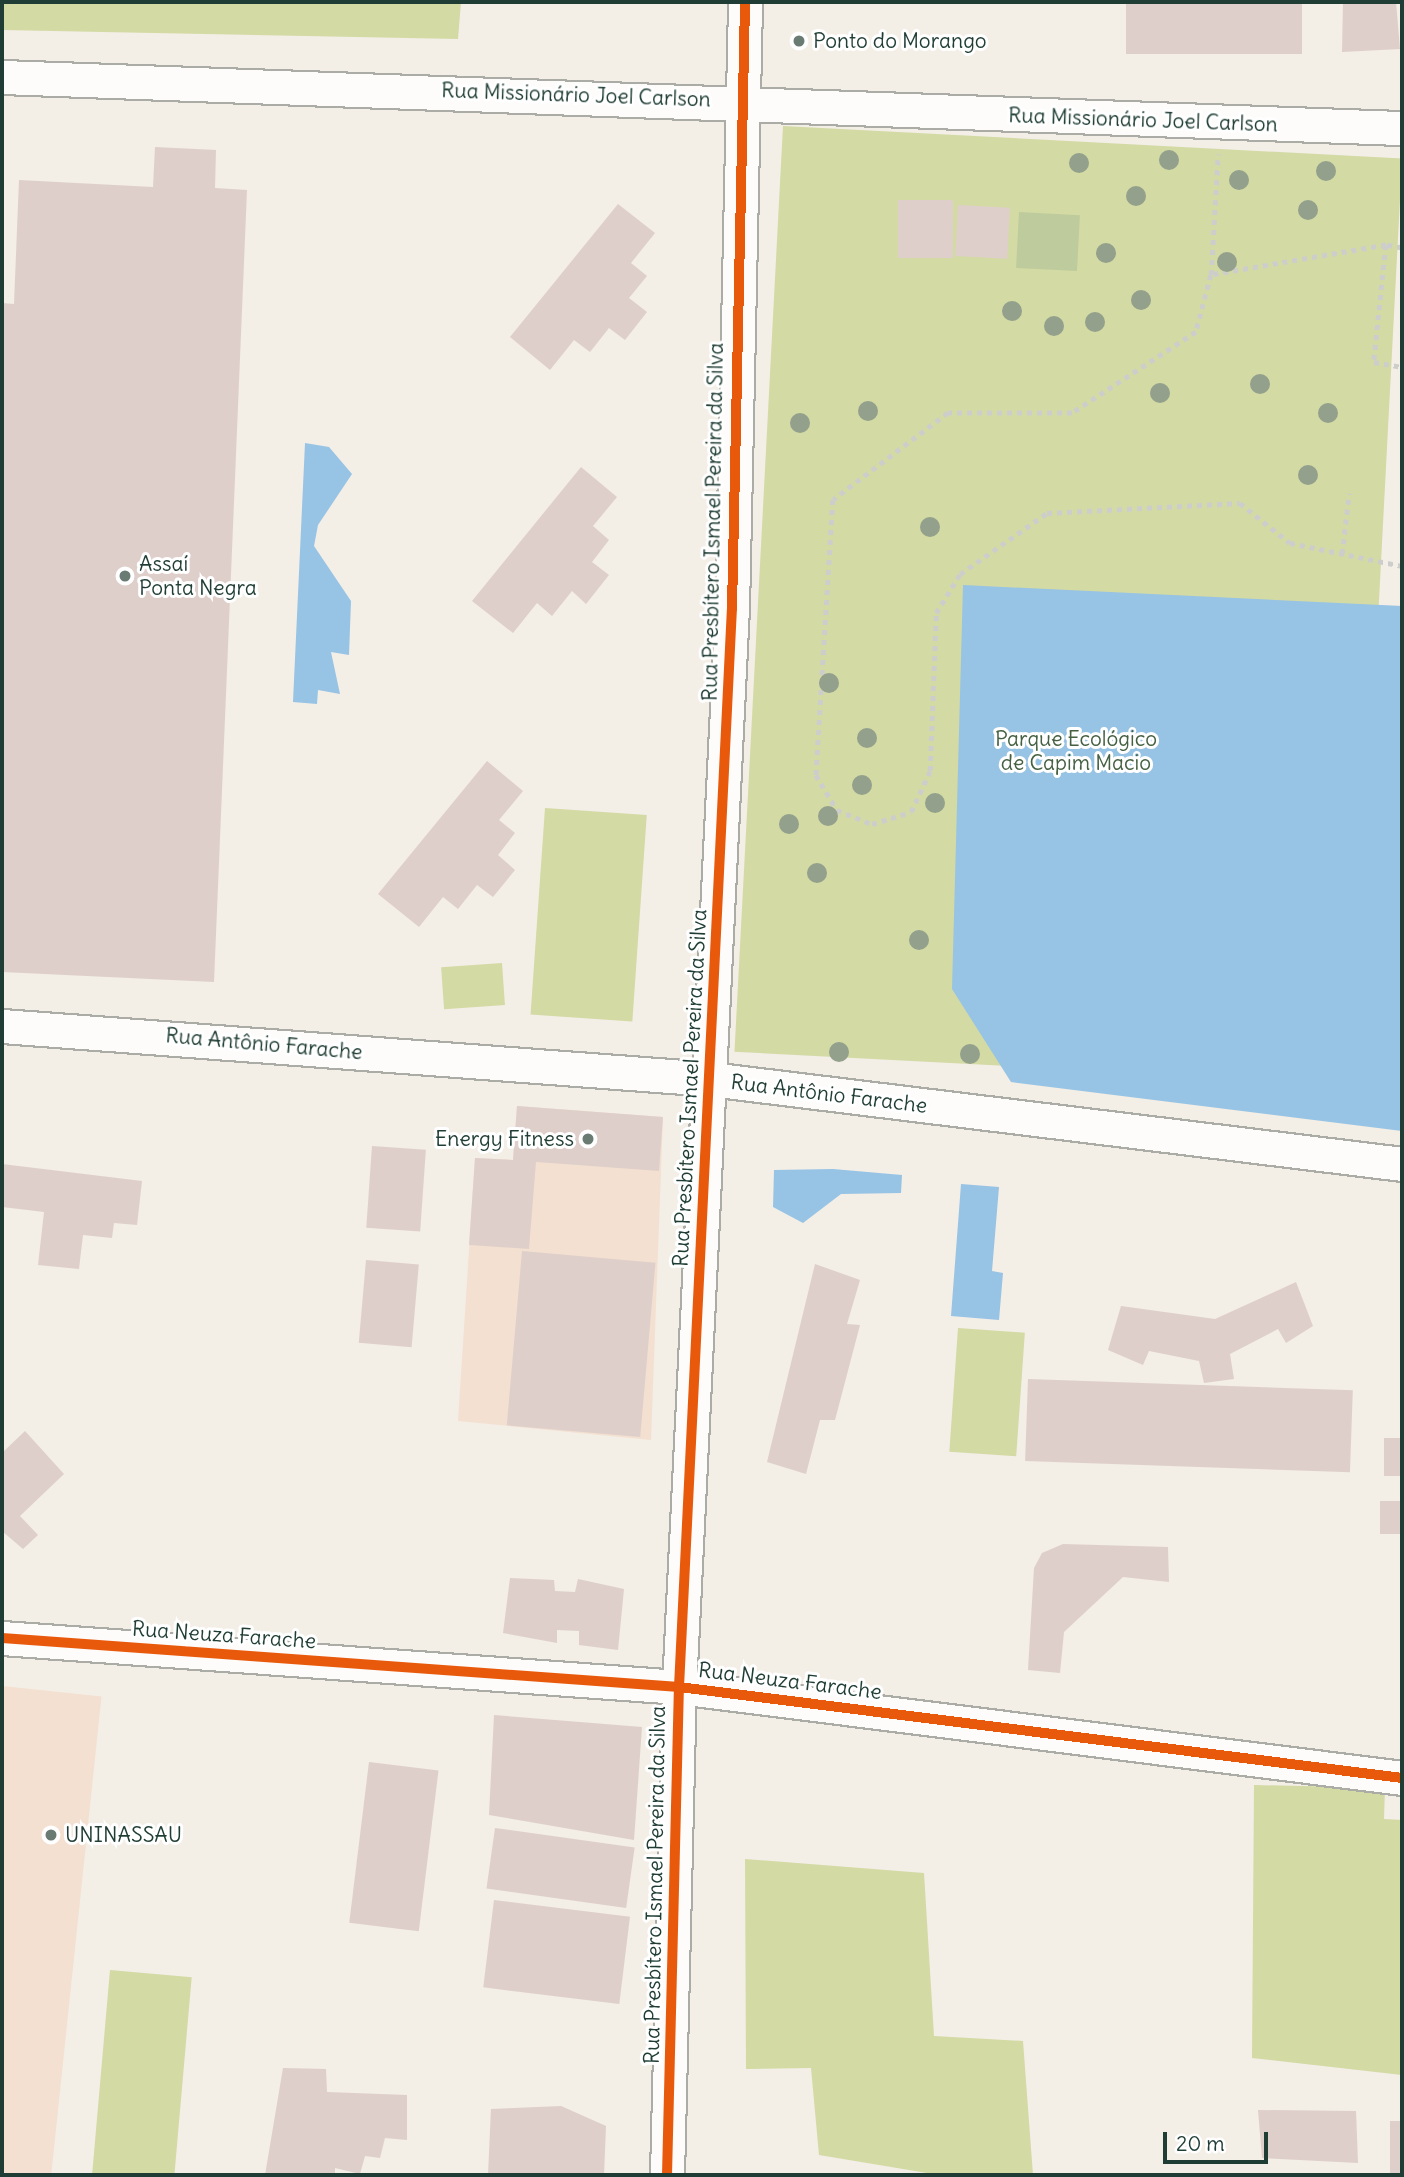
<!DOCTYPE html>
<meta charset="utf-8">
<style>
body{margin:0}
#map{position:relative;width:1404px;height:2177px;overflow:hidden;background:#f3eee6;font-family:Delius,sans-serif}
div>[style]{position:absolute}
.built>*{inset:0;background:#f3e0d0;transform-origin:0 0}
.green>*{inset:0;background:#d3daa4;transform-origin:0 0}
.forest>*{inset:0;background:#becb9d;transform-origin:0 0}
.water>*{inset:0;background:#97c3e5}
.building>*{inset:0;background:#dfcfcb;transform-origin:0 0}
.path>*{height:4.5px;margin-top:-2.25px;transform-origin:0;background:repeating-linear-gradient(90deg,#cdcecc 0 5px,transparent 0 10px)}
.roads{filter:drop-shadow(2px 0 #abaca6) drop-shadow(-2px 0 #abaca6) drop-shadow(0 2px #abaca6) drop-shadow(0 -2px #abaca6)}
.minor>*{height:33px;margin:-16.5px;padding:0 16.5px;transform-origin:16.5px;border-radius:16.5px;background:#fdfcfb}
.cycleway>*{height:10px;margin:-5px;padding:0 5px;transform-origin:5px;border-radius:5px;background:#e8590c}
.trees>*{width:20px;height:20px;margin:-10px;border-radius:50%;background:#93a08c}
.dots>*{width:19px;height:19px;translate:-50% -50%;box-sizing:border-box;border:4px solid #fff;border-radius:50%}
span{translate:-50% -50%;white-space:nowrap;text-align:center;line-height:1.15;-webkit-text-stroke:6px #fff;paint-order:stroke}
.poi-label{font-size:21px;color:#1f3d34}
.left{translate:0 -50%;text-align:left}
.right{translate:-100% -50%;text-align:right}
.street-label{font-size:21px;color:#1f3d34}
.park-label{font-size:21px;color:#456042}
.frame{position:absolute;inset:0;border:4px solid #1f3d34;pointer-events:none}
.scale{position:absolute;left:1163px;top:2132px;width:105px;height:32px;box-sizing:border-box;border:4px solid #1f3d34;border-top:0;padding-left:9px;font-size:21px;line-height:24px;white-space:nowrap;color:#1f3d34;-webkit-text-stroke:5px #fff;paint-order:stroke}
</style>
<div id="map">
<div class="built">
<i style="clip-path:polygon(517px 1106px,663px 1117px,651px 1440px,458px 1421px,475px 1158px,513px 1160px)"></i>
<i style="left:2px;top:1686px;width:100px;height:489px;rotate:6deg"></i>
</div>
<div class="green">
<i style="clip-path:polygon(2px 2px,461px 2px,458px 39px,2px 30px)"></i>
<i style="left:783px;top:126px;width:620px;height:927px;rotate:3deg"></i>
<i style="left:545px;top:808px;width:102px;height:207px;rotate:4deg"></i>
<i style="left:502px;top:963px;width:42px;height:61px;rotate:86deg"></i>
<i style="left:958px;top:1328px;width:67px;height:124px;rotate:4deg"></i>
<i style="clip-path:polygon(1254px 1785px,1385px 1788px,1384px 1819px,1402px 1820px,1402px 2075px,1252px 2058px)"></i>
<i style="clip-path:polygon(745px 1859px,924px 1873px,934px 2036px,1023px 2041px,1033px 2175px,939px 2175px,819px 2155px,811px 2068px,746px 2069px)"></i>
<i style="left:110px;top:1970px;width:82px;height:205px;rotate:5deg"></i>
</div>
<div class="forest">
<i style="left:1019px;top:212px;width:61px;height:56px;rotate:3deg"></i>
</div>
<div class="water">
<i style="clip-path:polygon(305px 443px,329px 447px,352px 474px,318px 525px,314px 546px,351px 601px,349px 655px,331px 652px,340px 694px,318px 690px,317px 704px,293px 702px)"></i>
<i style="clip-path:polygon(963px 585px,1402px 606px,1402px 1131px,1011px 1082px,952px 989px)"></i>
<i style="clip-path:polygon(833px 1169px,902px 1175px,901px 1193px,841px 1194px,803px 1223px,773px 1207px,774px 1170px)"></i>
<i style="clip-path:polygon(961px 1184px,999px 1187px,992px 1271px,1003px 1273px,999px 1320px,951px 1316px)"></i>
</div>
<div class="building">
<i style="left:1126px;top:2px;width:176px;height:52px"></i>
<i style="clip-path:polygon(1343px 2px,1396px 2px,1400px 49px,1342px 52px)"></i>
<i style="clip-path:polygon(155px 147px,216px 150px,215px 188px,247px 190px,214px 982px,2px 972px,2px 303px,14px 304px,19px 180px,153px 187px)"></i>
<i style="left:898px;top:200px;width:55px;height:58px"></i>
<i style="clip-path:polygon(618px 204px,655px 233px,631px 263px,647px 276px,629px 298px,647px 312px,625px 340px,609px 328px,590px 352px,574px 340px,550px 370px,510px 337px)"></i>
<i style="left:958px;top:205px;width:52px;height:51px;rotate:3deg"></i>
<i style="clip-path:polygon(581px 467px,617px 497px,593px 526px,609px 540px,592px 562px,609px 575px,586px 604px,572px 591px,552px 616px,537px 603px,513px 633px,472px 601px)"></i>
<i style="clip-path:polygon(487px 761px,523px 791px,499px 820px,515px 833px,498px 855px,515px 870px,493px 897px,477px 885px,458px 909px,443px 897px,419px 927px,378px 894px)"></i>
<i style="clip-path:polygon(517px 1106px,663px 1117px,659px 1171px,536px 1162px,529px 1249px,469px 1245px,475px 1158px,513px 1160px)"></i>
<i style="left:372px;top:1146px;width:54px;height:82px;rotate:4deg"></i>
<i style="clip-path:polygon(2px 1164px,142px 1181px,137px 1225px,114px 1223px,112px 1238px,83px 1235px,79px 1269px,38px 1265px,44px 1212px,2px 1207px)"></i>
<i style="left:522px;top:1251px;width:134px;height:175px;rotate:5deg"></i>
<i style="left:366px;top:1260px;width:53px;height:83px;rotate:5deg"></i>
<i style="clip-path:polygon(815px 1264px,860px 1280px,847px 1324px,860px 1325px,835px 1420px,820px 1420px,806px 1474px,767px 1462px)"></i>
<i style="clip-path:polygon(1296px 1282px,1313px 1326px,1286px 1343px,1278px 1329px,1230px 1354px,1234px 1379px,1204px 1383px,1199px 1361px,1149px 1351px,1143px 1365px,1108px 1350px,1121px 1306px,1215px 1319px)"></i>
<i style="left:1028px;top:1379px;width:325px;height:82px;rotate:2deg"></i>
<i style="clip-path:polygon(25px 1431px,64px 1474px,20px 1516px,38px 1535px,23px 1549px,2px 1531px,2px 1453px)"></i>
<i style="left:1384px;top:1438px;width:18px;height:38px"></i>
<i style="left:1380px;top:1501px;width:22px;height:33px"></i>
<i style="clip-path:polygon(1063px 1544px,1168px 1547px,1169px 1582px,1123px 1577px,1064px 1632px,1060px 1673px,1028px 1670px,1034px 1568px,1042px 1553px)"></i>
<i style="clip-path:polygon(510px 1578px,554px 1580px,555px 1591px,575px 1592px,578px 1579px,624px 1589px,618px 1650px,579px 1645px,579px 1631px,557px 1630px,557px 1643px,503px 1633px)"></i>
<i style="clip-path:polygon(494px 1715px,642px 1727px,634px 1840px,489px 1815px)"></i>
<i style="left:369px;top:1762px;width:70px;height:162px;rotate:7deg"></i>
<i style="left:495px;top:1828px;width:141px;height:61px;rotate:8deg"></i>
<i style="left:494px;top:1900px;width:137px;height:88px;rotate:7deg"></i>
<i style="clip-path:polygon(283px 2068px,326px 2069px,327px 2092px,407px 2095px,407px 2140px,385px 2138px,380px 2158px,365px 2156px,360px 2174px,335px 2168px,335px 2175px,265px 2175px)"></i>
<i style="clip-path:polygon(561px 2106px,606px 2126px,604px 2175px,488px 2175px,491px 2109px)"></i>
<i style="clip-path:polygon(1258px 2110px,1356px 2111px,1358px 2163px,1262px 2158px)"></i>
<i style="left:1390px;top:2121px;width:12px;height:54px"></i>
</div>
<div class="path">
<i style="left:1386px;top:245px;width:118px;rotate:95.9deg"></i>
<i style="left:1374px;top:362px;width:28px;rotate:10deg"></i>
<i style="left:1402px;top:248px;width:16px;rotate:-169deg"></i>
<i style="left:1386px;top:245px;width:178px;rotate:170.3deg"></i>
<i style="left:1211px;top:275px;width:59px;rotate:104.7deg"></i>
<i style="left:1196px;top:332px;width:148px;rotate:146.8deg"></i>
<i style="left:1072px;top:413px;width:124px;rotate:180deg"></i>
<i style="left:948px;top:413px;width:144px;rotate:142.9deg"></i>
<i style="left:833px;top:500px;width:276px;rotate:93.5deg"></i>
<i style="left:816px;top:775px;width:41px;rotate:59deg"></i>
<i style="left:837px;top:810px;width:38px;rotate:22deg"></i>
<i style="left:872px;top:824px;width:41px;rotate:-17.1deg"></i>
<i style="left:911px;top:812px;width:45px;rotate:-65.1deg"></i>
<i style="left:930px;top:771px;width:158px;rotate:-87.8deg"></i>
<i style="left:936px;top:613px;width:46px;rotate:-58.4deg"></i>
<i style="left:960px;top:574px;width:106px;rotate:-35deg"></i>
<i style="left:1047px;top:513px;width:193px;rotate:-3deg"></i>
<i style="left:1240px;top:503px;width:64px;rotate:38.7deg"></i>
<i style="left:1290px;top:543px;width:114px;rotate:11.6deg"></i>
<i style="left:1211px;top:275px;width:121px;rotate:-86.7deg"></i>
<i style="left:1342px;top:554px;width:61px;rotate:-83.5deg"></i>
</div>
<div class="roads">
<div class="minor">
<i style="left:2px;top:77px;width:1401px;rotate:2.09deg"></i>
<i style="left:2px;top:1026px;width:710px;rotate:4.28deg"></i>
<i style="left:710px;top:1079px;width:697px;rotate:7deg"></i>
<i style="left:2px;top:1638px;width:679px;rotate:4.14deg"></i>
<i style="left:679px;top:1687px;width:729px;rotate:7.17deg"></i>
<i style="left:667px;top:2175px;width:488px;rotate:-88.6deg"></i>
<i style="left:679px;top:1687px;width:1079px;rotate:-87.19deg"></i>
<i style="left:732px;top:609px;width:607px;rotate:-88.77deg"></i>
</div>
</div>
<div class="cycleway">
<i style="left:2px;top:1638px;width:679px;rotate:4.14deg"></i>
<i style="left:679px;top:1687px;width:729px;rotate:7.17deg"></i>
<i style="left:667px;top:2175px;width:488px;rotate:-88.6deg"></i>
<i style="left:679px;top:1687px;width:1079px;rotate:-87.19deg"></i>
<i style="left:732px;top:609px;width:607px;rotate:-88.77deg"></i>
</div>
<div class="trees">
<i style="left:1169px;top:160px"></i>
<i style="left:1079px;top:163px"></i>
<i style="left:1326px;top:171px"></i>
<i style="left:1239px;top:180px"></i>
<i style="left:1136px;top:196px"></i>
<i style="left:1308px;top:210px"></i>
<i style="left:1106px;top:253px"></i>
<i style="left:1227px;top:262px"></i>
<i style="left:1141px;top:300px"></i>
<i style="left:1012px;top:311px"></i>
<i style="left:1095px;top:322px"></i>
<i style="left:1054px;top:326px"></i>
<i style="left:1260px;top:384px"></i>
<i style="left:1160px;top:393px"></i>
<i style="left:868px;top:411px"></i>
<i style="left:1328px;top:413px"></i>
<i style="left:800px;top:423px"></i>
<i style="left:1308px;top:475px"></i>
<i style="left:930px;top:527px"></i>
<i style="left:829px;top:683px"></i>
<i style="left:867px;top:738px"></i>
<i style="left:862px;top:785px"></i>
<i style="left:935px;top:803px"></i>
<i style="left:828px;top:816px"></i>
<i style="left:789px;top:824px"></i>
<i style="left:817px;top:873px"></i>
<i style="left:919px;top:940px"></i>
<i style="left:839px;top:1052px"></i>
<i style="left:970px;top:1054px"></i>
</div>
<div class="dots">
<i style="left:799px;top:41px;background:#697b72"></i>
<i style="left:125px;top:576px;background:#697b72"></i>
<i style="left:588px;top:1139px;background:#697b72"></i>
<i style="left:51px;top:1835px;background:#697b72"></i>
</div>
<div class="poi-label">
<span class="left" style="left:813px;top:41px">Ponto do Morango</span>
<span class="left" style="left:139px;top:576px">Assaí<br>Ponta Negra</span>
<span class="right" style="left:574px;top:1139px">Energy Fitness</span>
<span class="left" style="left:65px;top:1835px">UNINASSAU</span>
</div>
<div class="street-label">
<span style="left:576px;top:95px;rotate:2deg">Rua Missionário Joel Carlson</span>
<span style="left:1143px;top:120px;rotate:2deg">Rua Missionário Joel Carlson</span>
<span style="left:713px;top:522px;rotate:-89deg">Rua Presbítero Ismael Pereira da Silva</span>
<span style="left:264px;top:1044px;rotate:5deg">Rua Antônio Farache</span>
<span style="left:690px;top:1088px;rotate:-87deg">Rua Presbítero Ismael Pereira da Silva</span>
<span style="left:829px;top:1094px;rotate:7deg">Rua Antônio Farache</span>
<span style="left:224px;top:1635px;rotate:4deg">Rua Neuza Farache</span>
<span style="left:790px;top:1681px;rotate:7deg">Rua Neuza Farache</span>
<span style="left:655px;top:1885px;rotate:-89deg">Rua Presbítero Ismael Pereira da Silva</span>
</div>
<div class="park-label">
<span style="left:1076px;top:751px">Parque Ecológico<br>de Capim Macio</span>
</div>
<div class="frame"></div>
<div class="scale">20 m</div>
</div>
